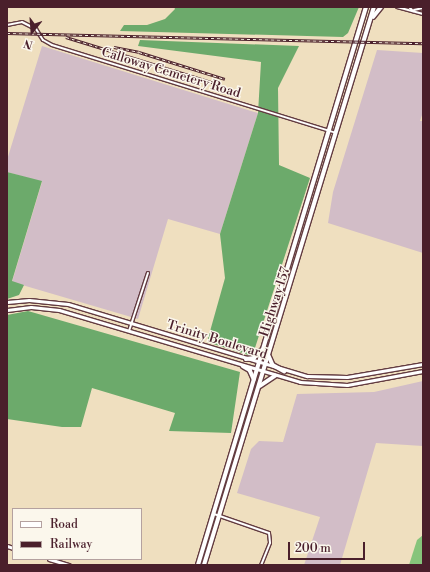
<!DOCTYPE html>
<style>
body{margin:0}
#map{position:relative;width:430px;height:572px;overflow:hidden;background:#efdfbf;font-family:"Libre Bodoni",serif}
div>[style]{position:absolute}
.industrial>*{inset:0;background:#d2bdc7}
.green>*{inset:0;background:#86c47b}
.forest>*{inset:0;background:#6caa6b}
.roads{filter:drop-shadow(1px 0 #633c41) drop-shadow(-1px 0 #633c41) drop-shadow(0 1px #633c41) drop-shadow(0 -1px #633c41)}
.street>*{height:2px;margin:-1px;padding:0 1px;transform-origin:1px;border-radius:1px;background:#fff}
.secondary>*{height:3px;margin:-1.5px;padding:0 1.5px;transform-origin:1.5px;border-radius:1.5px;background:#fff}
.primary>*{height:3.5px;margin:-1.75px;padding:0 1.75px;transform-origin:1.75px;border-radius:1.75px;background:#fff}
.rail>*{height:2.5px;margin-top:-1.25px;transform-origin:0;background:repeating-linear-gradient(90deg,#fbf7ec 0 3px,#4a1f2b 0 6px);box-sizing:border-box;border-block:1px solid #4a1f2b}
span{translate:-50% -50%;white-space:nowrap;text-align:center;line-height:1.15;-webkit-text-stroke:3px #fbf7ec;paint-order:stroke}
.street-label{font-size:13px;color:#4a1f2b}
.frame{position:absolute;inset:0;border:8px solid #4a1f2b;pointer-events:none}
.legend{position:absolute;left:12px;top:508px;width:130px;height:52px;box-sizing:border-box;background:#fbf7ec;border:1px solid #b4a19f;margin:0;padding:5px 7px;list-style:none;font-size:12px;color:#4a1f2b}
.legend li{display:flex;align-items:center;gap:8px;height:20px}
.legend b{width:20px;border:1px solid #b4a19f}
.north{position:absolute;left:12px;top:12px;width:40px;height:40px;-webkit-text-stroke:3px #fbf7ec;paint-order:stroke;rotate:197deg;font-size:11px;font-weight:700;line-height:16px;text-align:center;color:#4a1f2b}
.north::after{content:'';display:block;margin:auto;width:14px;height:18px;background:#4a1f2b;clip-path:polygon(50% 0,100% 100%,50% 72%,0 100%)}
.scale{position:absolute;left:288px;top:542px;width:77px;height:18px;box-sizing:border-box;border:2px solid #4a1f2b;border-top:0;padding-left:5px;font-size:12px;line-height:14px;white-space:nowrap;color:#4a1f2b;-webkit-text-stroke:3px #fbf7ec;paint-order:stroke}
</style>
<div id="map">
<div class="industrial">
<i style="clip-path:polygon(42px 46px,258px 113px,220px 234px,168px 219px,138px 319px,12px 282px,42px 182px,7px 172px,7px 160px)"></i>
<i style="clip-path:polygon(377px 50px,423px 53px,423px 112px,420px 121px,423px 121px,423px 253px,328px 223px,333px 192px)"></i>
<i style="clip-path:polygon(423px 381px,423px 446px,376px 443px,340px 565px,304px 565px,320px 517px,237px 493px,251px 449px,259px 441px,283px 442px,297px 394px,374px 392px)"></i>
</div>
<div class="green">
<i style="clip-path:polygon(423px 535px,423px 565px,409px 565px,417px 540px)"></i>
</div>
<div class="forest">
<i style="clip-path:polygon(174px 7px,359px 7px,348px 33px,343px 37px,120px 31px,124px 25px,147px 25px,165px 19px,175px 9px)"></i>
<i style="clip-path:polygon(140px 40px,299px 46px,278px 88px,279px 165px,310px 178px,254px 351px,248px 355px,207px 342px,225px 278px,220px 234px,258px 113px,261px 62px,138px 46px)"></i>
<i style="clip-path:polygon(7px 172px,42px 181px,12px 281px,24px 285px,19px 295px,7px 299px)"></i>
<i style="clip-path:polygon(28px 311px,240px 372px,231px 433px,169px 431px,175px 413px,92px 388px,81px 427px,62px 427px,7px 419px,7px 315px)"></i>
</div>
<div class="roads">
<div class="street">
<i style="left:397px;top:7px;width:27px;rotate:15deg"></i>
<i style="left:409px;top:7px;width:6px;rotate:45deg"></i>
<i style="left:414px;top:10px;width:9px;rotate:-13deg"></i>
<i style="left:7px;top:25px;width:15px;rotate:-11deg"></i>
<i style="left:22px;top:22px;width:16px;rotate:27deg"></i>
<i style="left:36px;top:29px;width:13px;rotate:58deg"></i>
<i style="left:43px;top:40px;width:10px;rotate:29deg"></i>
<i style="left:52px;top:45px;width:297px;rotate:17.2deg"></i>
<i style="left:129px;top:331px;width:61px;rotate:-71.9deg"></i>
<i style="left:214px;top:514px;width:58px;rotate:19.1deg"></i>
<i style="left:269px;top:533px;width:10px;rotate:84deg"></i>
<i style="left:270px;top:543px;width:24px;rotate:112deg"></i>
</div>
<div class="secondary">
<i style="left:7px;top:302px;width:22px;rotate:-5deg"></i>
<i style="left:29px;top:300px;width:39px;rotate:6deg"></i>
<i style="left:68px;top:304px;width:250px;rotate:16.8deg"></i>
<i style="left:307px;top:376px;width:40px;rotate:1.4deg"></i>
<i style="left:347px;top:377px;width:77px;rotate:-9.7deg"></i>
<i style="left:7px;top:310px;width:24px;rotate:-7deg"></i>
<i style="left:31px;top:307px;width:28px;rotate:6deg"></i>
<i style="left:59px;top:310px;width:252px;rotate:16.6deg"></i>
<i style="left:300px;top:382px;width:47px;rotate:3.7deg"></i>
<i style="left:347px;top:385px;width:77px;rotate:-10.4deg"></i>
<i style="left:7px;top:546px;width:6px;rotate:18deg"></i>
<i style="left:49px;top:559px;width:21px;rotate:17deg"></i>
</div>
<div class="primary">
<i style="left:373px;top:17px;width:13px;rotate:-51deg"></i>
<i style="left:269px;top:356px;width:10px;rotate:66deg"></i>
<i style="left:273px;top:365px;width:13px;rotate:29deg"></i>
<i style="left:246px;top:359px;width:8px;rotate:-7deg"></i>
<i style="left:254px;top:358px;width:11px;rotate:-45deg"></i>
<i style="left:243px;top:366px;width:8px;rotate:30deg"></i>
<i style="left:250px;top:370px;width:10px;rotate:66deg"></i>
<i style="left:260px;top:386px;width:18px;rotate:-34deg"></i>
<i style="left:198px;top:565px;width:583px;rotate:-73.24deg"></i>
<i style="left:204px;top:565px;width:583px;rotate:-73.06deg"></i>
</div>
</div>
<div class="rail">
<i style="left:7px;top:33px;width:416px;rotate:1.4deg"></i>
<i style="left:66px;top:37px;width:162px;rotate:17.2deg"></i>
<i style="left:114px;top:47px;width:25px;rotate:11deg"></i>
<i style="left:139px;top:52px;width:90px;rotate:17.4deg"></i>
</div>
<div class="street-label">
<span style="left:171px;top:73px;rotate:17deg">Calloway Cemetery Road</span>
<span style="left:275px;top:302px;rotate:-72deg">Highway 157</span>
<span style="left:217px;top:340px;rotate:17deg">Trinity Boulevard</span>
</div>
<div class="frame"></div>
<ul class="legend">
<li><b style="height:5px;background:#fff"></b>Road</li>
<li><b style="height:5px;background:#4a1f2b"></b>Railway</li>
</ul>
<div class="north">N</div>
<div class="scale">200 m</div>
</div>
